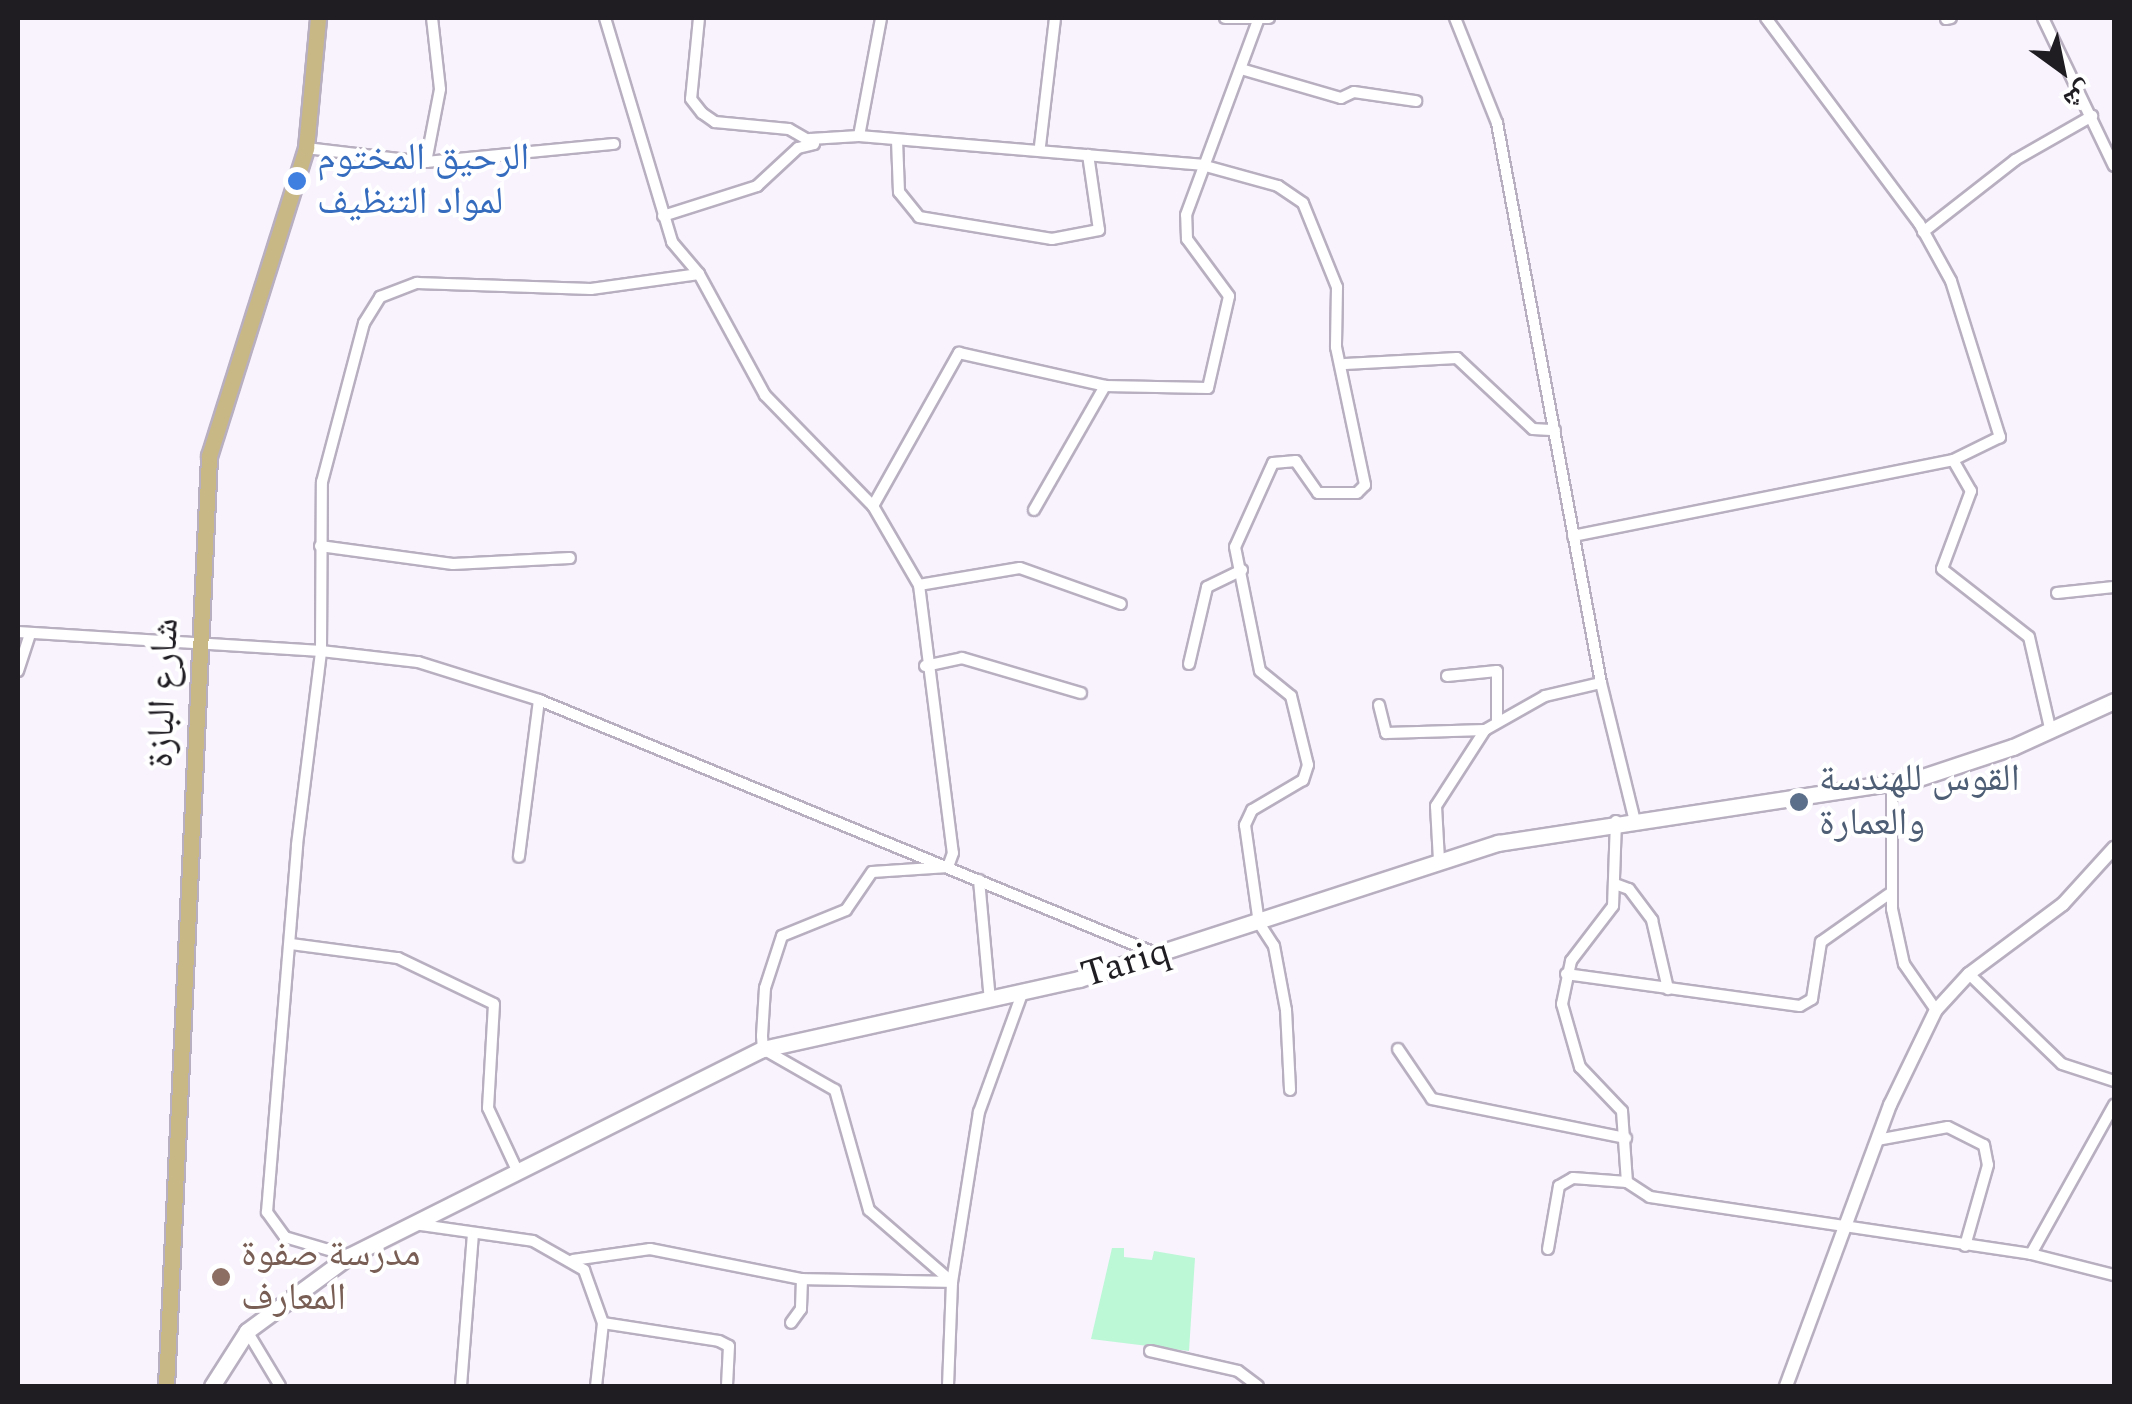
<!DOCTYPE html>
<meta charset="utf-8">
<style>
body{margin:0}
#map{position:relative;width:2132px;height:1404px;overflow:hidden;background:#f8f3fd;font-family:Spectral,"Noto Naskh Arabic",serif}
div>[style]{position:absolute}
.green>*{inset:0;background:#bcf7d6}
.roads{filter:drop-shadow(2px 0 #b8afc0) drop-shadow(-2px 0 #b8afc0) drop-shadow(0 2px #b8afc0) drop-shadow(0 -2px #b8afc0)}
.minor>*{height:10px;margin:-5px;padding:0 5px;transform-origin:5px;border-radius:5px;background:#fff}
.tertiary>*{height:12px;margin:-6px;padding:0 6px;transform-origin:6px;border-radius:6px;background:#fff}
.secondary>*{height:15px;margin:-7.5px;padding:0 7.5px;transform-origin:7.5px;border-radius:7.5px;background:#fff}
.primary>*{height:15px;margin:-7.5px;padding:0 7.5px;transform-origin:7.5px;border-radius:7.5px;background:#c8b886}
.dots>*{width:28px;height:28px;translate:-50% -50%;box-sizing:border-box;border:5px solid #fff;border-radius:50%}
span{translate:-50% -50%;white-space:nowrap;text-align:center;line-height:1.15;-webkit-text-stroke:8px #fff;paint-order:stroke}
.shop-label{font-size:38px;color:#366cbe}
.left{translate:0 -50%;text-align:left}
.street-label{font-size:38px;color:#1f1c22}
.service-label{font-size:38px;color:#4e5e75}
.education-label{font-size:38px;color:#785e54}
.frame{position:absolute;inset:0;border:20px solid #1f1c22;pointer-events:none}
.north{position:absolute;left:2012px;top:20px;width:100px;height:100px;-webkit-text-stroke:8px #fff;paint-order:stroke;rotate:147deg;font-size:28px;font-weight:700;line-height:40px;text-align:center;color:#1f1c22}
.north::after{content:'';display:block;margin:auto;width:35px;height:45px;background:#1f1c22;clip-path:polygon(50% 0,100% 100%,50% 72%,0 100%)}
</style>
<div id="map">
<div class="green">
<i style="clip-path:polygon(1112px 1248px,1124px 1248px,1124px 1257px,1152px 1260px,1154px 1251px,1195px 1258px,1189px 1351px,1091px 1339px)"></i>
</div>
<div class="roads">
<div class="minor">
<i style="left:605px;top:18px;width:234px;rotate:73.3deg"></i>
<i style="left:672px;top:242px;width:42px;rotate:49.8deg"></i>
<i style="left:699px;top:274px;width:138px;rotate:61.4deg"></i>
<i style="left:765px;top:395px;width:155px;rotate:45.8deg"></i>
<i style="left:873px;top:506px;width:91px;rotate:59.8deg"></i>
<i style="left:919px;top:585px;width:270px;rotate:82.8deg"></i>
<i style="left:953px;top:853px;width:15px;rotate:110deg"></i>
<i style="left:948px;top:867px;width:76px;rotate:176.2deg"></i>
<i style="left:872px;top:872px;width:46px;rotate:124.4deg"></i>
<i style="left:846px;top:910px;width:69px;rotate:157.9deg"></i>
<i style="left:782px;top:936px;width:55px;rotate:108.1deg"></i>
<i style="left:765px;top:988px;width:48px;rotate:93.6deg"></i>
<i style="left:762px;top:1036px;width:13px;rotate:86deg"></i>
<i style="left:763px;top:1049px;width:83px;rotate:29.7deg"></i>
<i style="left:835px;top:1090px;width:125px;rotate:74.2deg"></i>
<i style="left:869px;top:1210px;width:110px;rotate:40.9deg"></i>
<i style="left:952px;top:1282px;width:104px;rotate:92.2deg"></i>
<i style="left:699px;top:18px;width:81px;rotate:95.6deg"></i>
<i style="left:691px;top:99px;width:18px;rotate:52deg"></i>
<i style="left:702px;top:113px;width:16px;rotate:35deg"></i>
<i style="left:715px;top:122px;width:74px;rotate:5.4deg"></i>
<i style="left:789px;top:129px;width:28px;rotate:30deg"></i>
<i style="left:1225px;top:18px;width:44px"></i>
<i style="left:1455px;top:18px;width:113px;rotate:68.2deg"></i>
<i style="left:1497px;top:123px;width:570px;rotate:79.48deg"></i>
<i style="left:1601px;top:683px;width:138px;rotate:76.2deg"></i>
<i style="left:1766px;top:18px;width:256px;rotate:53.3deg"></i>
<i style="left:1919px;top:223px;width:66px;rotate:61.1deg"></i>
<i style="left:1951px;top:281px;width:164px;rotate:72.6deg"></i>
<i style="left:2000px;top:437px;width:52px;rotate:153.9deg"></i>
<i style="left:2043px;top:18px;width:164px;rotate:64.4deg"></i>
<i style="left:1946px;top:19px;width:5px;rotate:-11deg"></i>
<i style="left:1241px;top:69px;width:104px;rotate:16.2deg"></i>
<i style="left:1341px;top:98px;width:14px;rotate:-25deg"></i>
<i style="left:1354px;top:92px;width:63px;rotate:8.3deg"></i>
<i style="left:859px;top:136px;width:120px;rotate:-79.4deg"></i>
<i style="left:897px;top:140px;width:52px;rotate:87.8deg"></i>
<i style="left:899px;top:192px;width:32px;rotate:51deg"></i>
<i style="left:919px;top:217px;width:135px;rotate:9.4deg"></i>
<i style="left:1052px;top:239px;width:48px;rotate:-10.8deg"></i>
<i style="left:1099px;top:230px;width:76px;rotate:-98.3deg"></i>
<i style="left:1040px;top:146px;width:129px;rotate:-83.3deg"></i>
<i style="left:306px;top:148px;width:121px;rotate:6.7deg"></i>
<i style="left:426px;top:162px;width:189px;rotate:-5.5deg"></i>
<i style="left:426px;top:162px;width:74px;rotate:-79.1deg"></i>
<i style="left:440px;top:89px;width:71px;rotate:-96.4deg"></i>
<i style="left:663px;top:216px;width:99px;rotate:-17.7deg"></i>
<i style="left:757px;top:186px;width:56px;rotate:-42.8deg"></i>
<i style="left:798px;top:148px;width:16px;rotate:-14deg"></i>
<i style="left:814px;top:144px;width:6px;rotate:-129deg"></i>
<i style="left:810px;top:139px;width:49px;rotate:-3.5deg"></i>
<i style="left:859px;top:136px;width:344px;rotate:4.8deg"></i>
<i style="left:1202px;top:165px;width:79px;rotate:15.4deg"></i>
<i style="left:1278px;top:186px;width:30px;rotate:34deg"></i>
<i style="left:1303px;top:203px;width:91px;rotate:68deg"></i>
<i style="left:1337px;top:287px;width:60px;rotate:91deg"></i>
<i style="left:1336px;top:347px;width:141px;rotate:78.1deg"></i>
<i style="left:1365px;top:485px;width:11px;rotate:135deg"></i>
<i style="left:1357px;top:493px;width:39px;rotate:180deg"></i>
<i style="left:1318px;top:493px;width:39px;rotate:-125deg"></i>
<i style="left:1296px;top:461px;width:23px;rotate:175deg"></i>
<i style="left:1273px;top:463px;width:92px;rotate:114.3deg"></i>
<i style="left:1235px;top:547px;width:126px;rotate:78.6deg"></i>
<i style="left:1260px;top:671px;width:40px;rotate:39deg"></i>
<i style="left:1291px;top:696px;width:71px;rotate:76.2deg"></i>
<i style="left:1308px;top:765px;width:16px;rotate:108deg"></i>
<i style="left:1303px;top:780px;width:59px;rotate:149.5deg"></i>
<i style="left:1252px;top:810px;width:17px;rotate:115deg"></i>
<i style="left:1245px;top:825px;width:99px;rotate:81.9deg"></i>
<i style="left:1259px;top:923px;width:27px;rotate:57deg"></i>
<i style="left:1274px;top:946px;width:65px;rotate:79.4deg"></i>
<i style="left:1286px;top:1010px;width:80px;rotate:87.1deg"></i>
<i style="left:1923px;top:232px;width:117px;rotate:-38deg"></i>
<i style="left:2015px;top:160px;width:89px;rotate:-29.7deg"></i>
<i style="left:1345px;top:364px;width:112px;rotate:-3.1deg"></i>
<i style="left:1457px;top:358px;width:104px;rotate:43.1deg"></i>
<i style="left:1533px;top:429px;width:22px;rotate:3deg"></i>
<i style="left:873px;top:506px;width:176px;rotate:-60.7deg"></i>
<i style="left:959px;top:353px;width:150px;rotate:12.7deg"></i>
<i style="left:1105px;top:386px;width:103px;rotate:1.1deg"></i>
<i style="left:1208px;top:388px;width:94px;rotate:-77.1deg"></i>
<i style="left:1229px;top:296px;width:71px;rotate:-126.4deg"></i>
<i style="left:1187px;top:239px;width:24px;rotate:-92deg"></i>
<i style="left:1186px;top:215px;width:208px;rotate:-69.7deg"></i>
<i style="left:1034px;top:510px;width:143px;rotate:-60.2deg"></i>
<i style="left:1573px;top:536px;width:388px;rotate:-11.3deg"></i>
<i style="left:1953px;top:460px;width:36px;rotate:60deg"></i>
<i style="left:1971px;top:491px;width:83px;rotate:110.4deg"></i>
<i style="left:1942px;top:569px;width:110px;rotate:38deg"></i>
<i style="left:2029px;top:637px;width:98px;rotate:77deg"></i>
<i style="left:320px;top:546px;width:134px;rotate:7.7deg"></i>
<i style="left:453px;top:564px;width:117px;rotate:-2.9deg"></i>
<i style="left:919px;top:585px;width:102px;rotate:-9.6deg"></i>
<i style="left:1020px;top:568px;width:107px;rotate:19.6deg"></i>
<i style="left:2057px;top:593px;width:57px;rotate:-6deg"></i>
<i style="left:18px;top:632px;width:304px;rotate:3.6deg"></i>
<i style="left:321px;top:651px;width:169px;rotate:-89.7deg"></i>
<i style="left:322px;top:482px;width:164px;rotate:-75.2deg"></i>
<i style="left:364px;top:323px;width:31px;rotate:-58deg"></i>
<i style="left:380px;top:297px;width:40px;rotate:-21deg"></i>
<i style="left:417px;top:283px;width:174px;rotate:2deg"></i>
<i style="left:591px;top:289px;width:109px;rotate:-7.9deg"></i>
<i style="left:1189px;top:664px;width:79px;rotate:-76.8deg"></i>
<i style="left:1207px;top:587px;width:39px;rotate:-26deg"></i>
<i style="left:925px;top:666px;width:38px;rotate:-12deg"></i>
<i style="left:962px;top:658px;width:124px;rotate:16.4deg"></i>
<i style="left:18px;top:671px;width:39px;rotate:-72deg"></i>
<i style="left:1447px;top:676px;width:50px;rotate:-5.7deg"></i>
<i style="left:1497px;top:671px;width:50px;rotate:90deg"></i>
<i style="left:539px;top:700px;width:668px;rotate:22.34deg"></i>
<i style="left:1379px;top:705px;width:29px;rotate:76deg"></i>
<i style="left:1386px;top:733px;width:99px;rotate:-1.7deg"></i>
<i style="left:1892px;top:784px;width:125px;rotate:90deg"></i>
<i style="left:1892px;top:909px;width:56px;rotate:77.7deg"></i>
<i style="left:1904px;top:964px;width:56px;rotate:55.2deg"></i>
<i style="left:1616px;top:821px;width:85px;rotate:92deg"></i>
<i style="left:1613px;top:906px;width:69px;rotate:127.4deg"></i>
<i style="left:1571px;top:961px;width:44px;rotate:101.8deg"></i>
<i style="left:1562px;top:1004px;width:66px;rotate:74.1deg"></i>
<i style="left:1580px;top:1067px;width:61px;rotate:46.3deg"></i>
<i style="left:1622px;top:1111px;width:71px;rotate:86deg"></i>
<i style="left:1627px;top:1182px;width:27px;rotate:33deg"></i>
<i style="left:1650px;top:1197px;width:385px;rotate:8.5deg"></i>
<i style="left:2031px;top:1254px;width:86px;rotate:14.2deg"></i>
<i style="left:1439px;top:860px;width:54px;rotate:-93.2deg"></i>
<i style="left:1436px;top:806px;width:90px;rotate:-57.2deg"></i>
<i style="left:1485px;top:730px;width:69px;rotate:-29.5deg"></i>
<i style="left:1545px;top:696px;width:57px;rotate:-13.1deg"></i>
<i style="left:979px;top:880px;width:121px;rotate:84.8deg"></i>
<i style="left:1615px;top:884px;width:15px;rotate:20deg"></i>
<i style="left:1629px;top:889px;width:39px;rotate:53deg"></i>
<i style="left:1652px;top:920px;width:71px;rotate:76.9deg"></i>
<i style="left:291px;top:944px;width:108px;rotate:7.5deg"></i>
<i style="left:398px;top:958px;width:106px;rotate:25.6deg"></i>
<i style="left:494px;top:1004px;width:104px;rotate:93.3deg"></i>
<i style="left:488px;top:1108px;width:66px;rotate:65deg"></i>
<i style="left:1566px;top:974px;width:236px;rotate:7.8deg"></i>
<i style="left:1800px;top:1006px;width:14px;rotate:-30deg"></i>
<i style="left:1812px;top:999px;width:58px;rotate:-81deg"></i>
<i style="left:1821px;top:942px;width:83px;rotate:-35.2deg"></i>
<i style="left:1969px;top:974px;width:129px;rotate:44.1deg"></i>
<i style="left:2062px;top:1064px;width:55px;rotate:18.1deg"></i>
<i style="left:1398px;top:1049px;width:60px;rotate:55.8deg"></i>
<i style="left:1432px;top:1099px;width:198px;rotate:11.4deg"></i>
<i style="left:1877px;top:1140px;width:72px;rotate:-10.4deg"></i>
<i style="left:1948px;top:1127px;width:40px;rotate:26.6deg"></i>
<i style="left:1984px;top:1145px;width:20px;rotate:79deg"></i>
<i style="left:1988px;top:1165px;width:84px;rotate:105.9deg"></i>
<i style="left:414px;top:1224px;width:120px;rotate:8.1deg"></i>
<i style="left:533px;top:1241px;width:59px;rotate:29.6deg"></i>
<i style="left:584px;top:1270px;width:56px;rotate:70.3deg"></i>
<i style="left:603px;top:1323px;width:63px;rotate:96.3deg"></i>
<i style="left:1548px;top:1249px;width:64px;rotate:-80.1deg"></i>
<i style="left:1559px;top:1186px;width:16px;rotate:-30deg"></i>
<i style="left:1573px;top:1178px;width:54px;rotate:4.2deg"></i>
<i style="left:2031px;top:1254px;width:171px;rotate:-60.9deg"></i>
<i style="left:349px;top:1256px;width:67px;rotate:-163.5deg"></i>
<i style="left:285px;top:1237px;width:31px;rotate:-126deg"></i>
<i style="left:267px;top:1212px;width:368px;rotate:-85.3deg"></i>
<i style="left:297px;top:845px;width:195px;rotate:-82.9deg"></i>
<i style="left:321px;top:651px;width:98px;rotate:6.5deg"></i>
<i style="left:418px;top:662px;width:127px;rotate:17.4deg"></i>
<i style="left:539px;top:700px;width:158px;rotate:97.3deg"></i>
<i style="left:573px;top:1260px;width:78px;rotate:-8.1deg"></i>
<i style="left:650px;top:1249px;width:155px;rotate:11.2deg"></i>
<i style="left:802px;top:1279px;width:30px;rotate:92deg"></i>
<i style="left:801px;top:1309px;width:17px;rotate:126deg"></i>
<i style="left:802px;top:1279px;width:150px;rotate:1.1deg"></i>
<i style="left:952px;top:1282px;width:172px;rotate:-81deg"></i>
<i style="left:979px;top:1112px;width:126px;rotate:-70deg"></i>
<i style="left:603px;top:1323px;width:117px;rotate:8.8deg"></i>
<i style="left:719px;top:1341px;width:11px;rotate:27deg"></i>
<i style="left:729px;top:1346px;width:40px;rotate:92.9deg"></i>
<i style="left:247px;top:1331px;width:64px;rotate:59deg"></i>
<i style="left:1150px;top:1351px;width:90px;rotate:12.8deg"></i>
<i style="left:1238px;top:1371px;width:25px;rotate:37deg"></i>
<i style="left:461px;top:1386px;width:153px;rotate:-85.5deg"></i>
</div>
<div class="tertiary">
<i style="left:1786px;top:1386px;width:300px;rotate:-69.7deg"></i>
<i style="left:1890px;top:1105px;width:106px;rotate:-64.2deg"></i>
<i style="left:1936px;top:1010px;width:49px;rotate:-47.5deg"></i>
<i style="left:1969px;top:974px;width:117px;rotate:-36.7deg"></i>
<i style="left:2063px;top:904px;width:76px;rotate:-47.7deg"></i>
</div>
<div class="secondary">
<i style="left:212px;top:1386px;width:65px;rotate:-57.5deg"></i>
<i style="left:247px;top:1331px;width:127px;rotate:-36.3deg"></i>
<i style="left:349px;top:1256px;width:463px;rotate:-26.6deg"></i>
<i style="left:763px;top:1049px;width:324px;rotate:-12.5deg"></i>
<i style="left:1079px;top:979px;width:441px;rotate:-18deg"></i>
<i style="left:1498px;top:843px;width:423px;rotate:-8.7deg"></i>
<i style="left:1916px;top:779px;width:102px;rotate:-18.3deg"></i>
<i style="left:2013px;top:747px;width:111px;rotate:-24.5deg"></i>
</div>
<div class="primary">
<i style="left:166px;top:1386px;width:931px;rotate:-87.35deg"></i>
<i style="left:209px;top:456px;width:323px;rotate:-72.5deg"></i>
<i style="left:306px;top:148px;width:131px;rotate:-84.7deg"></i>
</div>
</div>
<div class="dots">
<i style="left:297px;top:181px;background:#3f7fe0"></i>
<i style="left:1799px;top:802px;background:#5c6f8a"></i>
<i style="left:221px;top:1277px;background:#8d6e63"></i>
</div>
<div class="shop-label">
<span class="left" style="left:317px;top:181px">الرحيق المختوم<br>لمواد التنظيف</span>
</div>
<div class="street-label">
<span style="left:164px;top:693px;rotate:-88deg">شارع البازة</span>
<span style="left:1126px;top:964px;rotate:-17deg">Tariq</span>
</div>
<div class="service-label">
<span class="left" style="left:1819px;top:802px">القوس للهندسة<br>والعمارة</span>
</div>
<div class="education-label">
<span class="left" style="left:241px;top:1277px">مدرسة صفوة<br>المعارف</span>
</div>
<div class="frame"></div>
<div class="north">ش</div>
</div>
